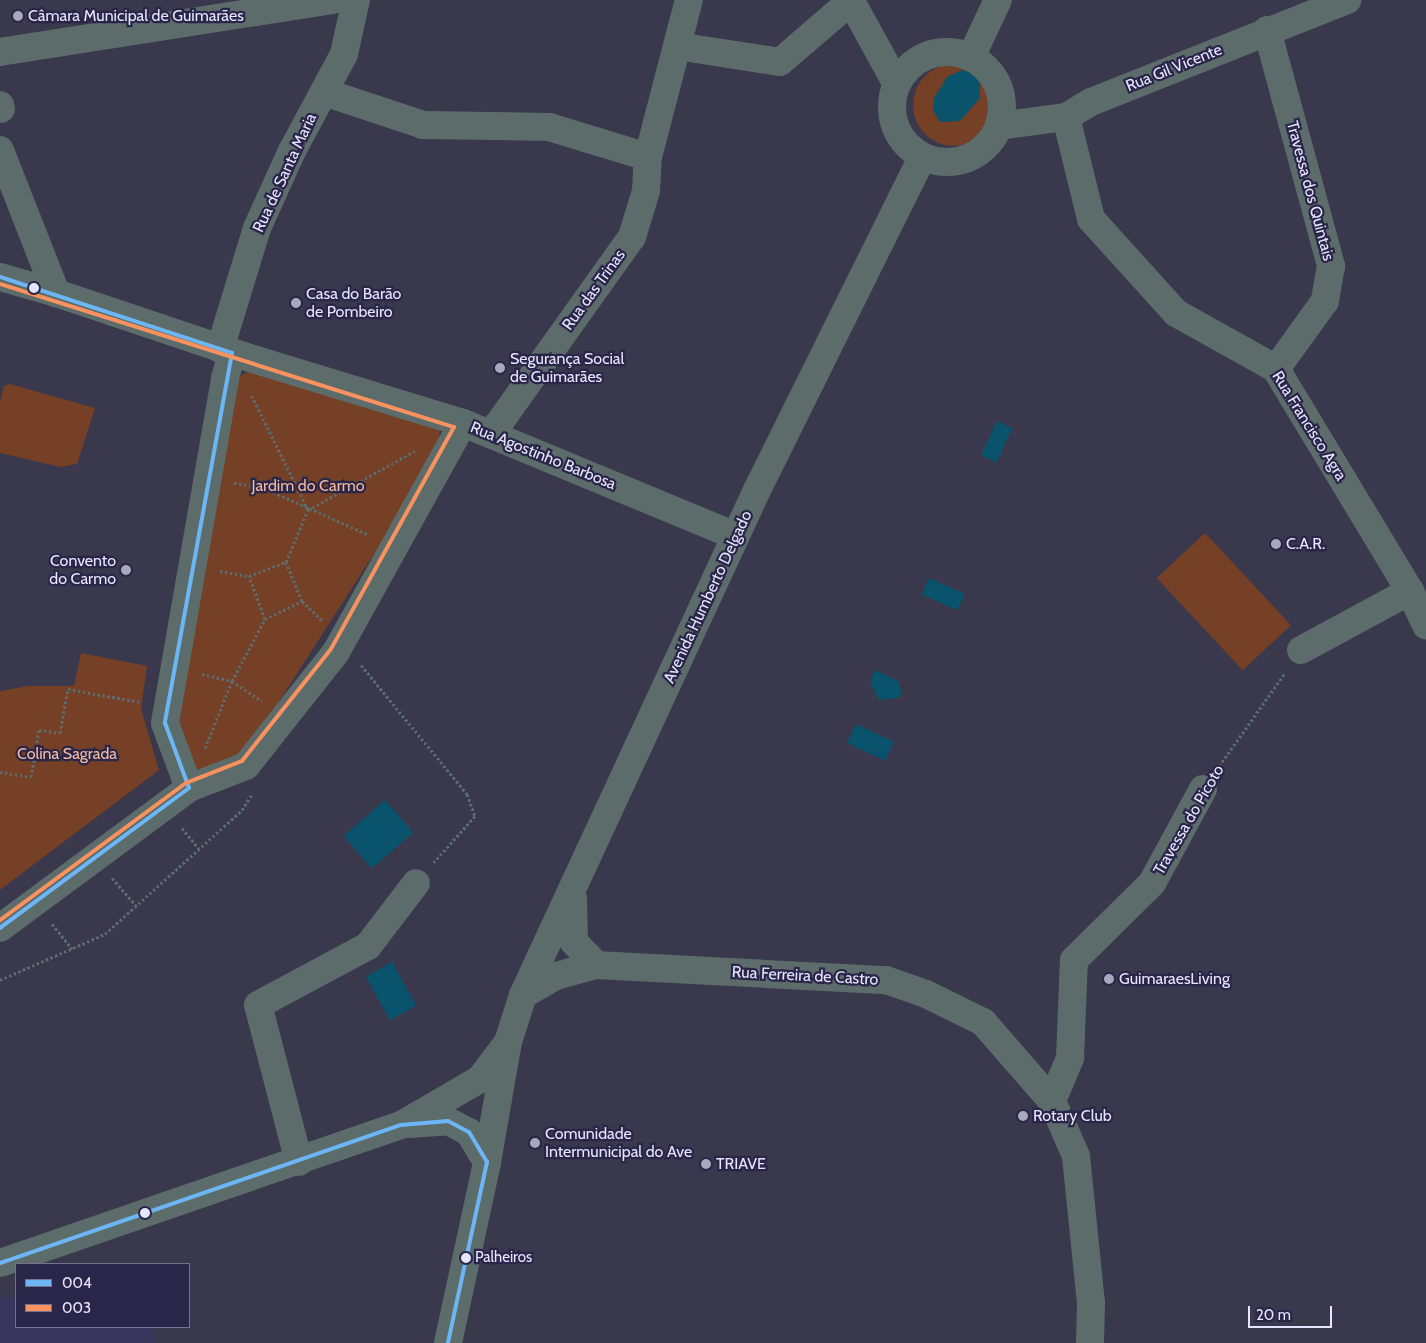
<!DOCTYPE html>
<meta charset="utf-8">
<style>
body{margin:0}
#map{position:relative;width:1426px;height:1343px;overflow:hidden;background:#3a384c;font-family:Cabin,sans-serif}
div>[style]{position:absolute}
.built>*{inset:0;background:#3a355d}
.green>*{inset:0;background:#754025;transform-origin:0 0}
.round{border-radius:50%}
.water>*{inset:0;background:#09536d;transform-origin:0 0}
.path>*{height:3px;margin-top:-1.5px;transform-origin:0;background:repeating-linear-gradient(90deg,#5f6a6c 0 2.5px,transparent 0 5px)}
.minor>*{height:28px;margin:-14px;padding:0 14px;transform-origin:14px;border-radius:14px;background:#5c6c6a}
.minor>.ring{margin:-14px;padding:0;box-sizing:content-box;background:none;border:28px solid #5c6c6a;border-radius:50%}
.bus-1>*{height:4px;margin:-2px;padding:0 2px;transform-origin:2px;border-radius:2px;background:#6db6f5}
.bus-2>*{height:4px;margin:-2px;padding:0 2px;transform-origin:2px;border-radius:2px;background:#fa915f}
.dots>*{width:14px;height:14px;translate:-50% -50%;box-sizing:border-box;border:2px solid #2a2649;border-radius:50%}
span{translate:-50% -50%;white-space:nowrap;text-align:center;line-height:1.15;-webkit-text-stroke:4.5px #2a2649;paint-order:stroke}
.bus-label{font-size:15px;color:#e6e5fd}
.left{translate:0 -50%;text-align:left}
.poi-label{font-size:16px;color:#e6e5fd}
.right{translate:-100% -50%;text-align:right}
.street-label{font-size:16px;color:#e6e5fd}
.park-label{font-size:16px;color:#f4ba9d}
.legend{position:absolute;left:15px;top:1263px;width:175px;height:65px;box-sizing:border-box;background:#2a2649;border:1px solid #757291;margin:0;padding:6px 9px;list-style:none;font-size:15px;color:#e6e5fd}
.legend li{display:flex;align-items:center;gap:10px;height:25px}
.legend b{width:25px;border:1px solid #757291}
.scale{position:absolute;left:1248px;top:1306px;width:84px;height:22px;box-sizing:border-box;border:2px solid #e6e5fd;border-top:0;padding-left:6px;font-size:15px;line-height:18px;white-space:nowrap;color:#e6e5fd;-webkit-text-stroke:4px #2a2649;paint-order:stroke}
</style>
<div id="map">
<div class="built">
<i style="clip-path:polygon(16px 1294px,16px 1327px,150px 1327px,157px 1343px,0 1343px,0 1299px)"></i>
</div>
<div class="green">
<i class="round" style="left:913px;top:64px;width:82px;height:82px"></i>
<i style="clip-path:polygon(249px 371px,440px 429px,437px 456px,242px 759px,202px 771px,191px 767px,172px 724px,234px 380px)"></i>
<i style="clip-path:polygon(10px 384px,95px 408px,77px 464px,60px 467px,0 453px,0 402px,4px 386px)"></i>
<i style="left:1205px;top:533px;width:126px;height:66px;rotate:47deg"></i>
<i style="clip-path:polygon(81px 653px,147px 666px,141px 709px,159px 770px,0 890px,0 691px,28px 686px,74px 686px)"></i>
</div>
<div class="water">
<i style="clip-path:polygon(962px 70px,970px 72px,980px 81px,980px 98px,960px 121px,940px 122px,933px 110px,934px 98px,947px 77px)"></i>
<i style="left:997px;top:421px;width:17px;height:38px;rotate:25deg"></i>
<i style="left:929px;top:578px;width:39px;height:18px;rotate:24deg"></i>
<i style="clip-path:polygon(875px 670px,898px 681px,902px 694px,898px 698px,879px 700px,870px 683px)"></i>
<i style="left:856px;top:724px;width:42px;height:21px;rotate:25deg"></i>
<i style="left:385px;top:800px;width:43px;height:55px;rotate:49deg"></i>
<i style="left:392px;top:962px;width:50px;height:30px;rotate:61deg"></i>
</div>
<div class="path">
<i style="left:234px;top:483px;width:30px;rotate:9deg"></i>
<i style="left:264px;top:488px;width:115px;rotate:24.1deg"></i>
<i style="left:308px;top:510px;width:122px;rotate:-28.9deg"></i>
<i style="left:220px;top:571px;width:29px;rotate:10deg"></i>
<i style="left:302px;top:601px;width:29px;rotate:44deg"></i>
<i style="left:265px;top:619px;width:41px;rotate:-25.9deg"></i>
<i style="left:302px;top:601px;width:42px;rotate:-112.3deg"></i>
<i style="left:361px;top:665px;width:167px;rotate:50.6deg"></i>
<i style="left:467px;top:794px;width:23px;rotate:70deg"></i>
<i style="left:475px;top:816px;width:62px;rotate:131.7deg"></i>
<i style="left:202px;top:674px;width:31px;rotate:13deg"></i>
<i style="left:232px;top:681px;width:36px;rotate:34deg"></i>
<i style="left:205px;top:748px;width:72px;rotate:-68.1deg"></i>
<i style="left:232px;top:681px;width:70px;rotate:-62deg"></i>
<i style="left:265px;top:619px;width:46px;rotate:-110.4deg"></i>
<i style="left:249px;top:576px;width:40px;rotate:-21deg"></i>
<i style="left:286px;top:562px;width:56px;rotate:-67.1deg"></i>
<i style="left:308px;top:510px;width:129px;rotate:-116.2deg"></i>
<i style="left:1219px;top:766px;width:114px;rotate:-54.6deg"></i>
<i style="left:0;top:772px;width:31px;rotate:9deg"></i>
<i style="left:31px;top:777px;width:48px;rotate:-80.3deg"></i>
<i style="left:39px;top:730px;width:21px;rotate:8deg"></i>
<i style="left:60px;top:733px;width:45px;rotate:-79.7deg"></i>
<i style="left:68px;top:689px;width:73px;rotate:10.2deg"></i>
<i style="left:182px;top:828px;width:27px;rotate:51deg"></i>
<i style="left:112px;top:878px;width:37px;rotate:49deg"></i>
<i style="left:52px;top:924px;width:32px;rotate:51deg"></i>
<i style="left:0;top:980px;width:115px;rotate:-23.7deg"></i>
<i style="left:105px;top:934px;width:185px;rotate:-42.1deg"></i>
<i style="left:242px;top:810px;width:19px;rotate:-58deg"></i>
</div>
<div class="minor">
<i style="left:851px;top:1px;width:94px;rotate:61.2deg"></i>
<i style="left:1267px;top:30px;width:245px;rotate:74.8deg"></i>
<i style="left:1331px;top:266px;width:36px;rotate:100deg"></i>
<i style="left:1325px;top:301px;width:84px;rotate:125.8deg"></i>
<i style="left:677px;top:46px;width:104px;rotate:8.8deg"></i>
<i style="left:780px;top:62px;width:95px;rotate:-40.7deg"></i>
<i style="left:0;top:52px;width:337px;rotate:-8.9deg"></i>
<i class="ring" style="left:892px;top:52px;width:82px;height:82px"></i>
<i style="left:971px;top:57px;width:63px;rotate:-64.7deg"></i>
<i style="left:324px;top:92px;width:104px;rotate:18.4deg"></i>
<i style="left:423px;top:125px;width:126px;rotate:0.9deg"></i>
<i style="left:549px;top:127px;width:103px;rotate:16.9deg"></i>
<i style="left:0;top:105px;width:4px;rotate:76deg"></i>
<i style="left:1066px;top:117px;width:105px;rotate:76.2deg"></i>
<i style="left:1091px;top:219px;width:127px;rotate:47.9deg"></i>
<i style="left:1176px;top:313px;width:115px;rotate:29.2deg"></i>
<i style="left:1276px;top:369px;width:259px;rotate:58.9deg"></i>
<i style="left:1410px;top:591px;width:38px;rotate:65deg"></i>
<i style="left:999px;top:126px;width:68px;rotate:-7.7deg"></i>
<i style="left:1066px;top:117px;width:29px;rotate:-31deg"></i>
<i style="left:1091px;top:102px;width:276px;rotate:-21.7deg"></i>
<i style="left:0;top:150px;width:154px;rotate:68.6deg"></i>
<i style="left:0;top:277px;width:58px;rotate:15.9deg"></i>
<i style="left:56px;top:293px;width:211px;rotate:18.5deg"></i>
<i style="left:256px;top:360px;width:216px;rotate:16.9deg"></i>
<i style="left:463px;top:423px;width:295px;rotate:22.5deg"></i>
<i style="left:220px;top:349px;width:127px;rotate:-73deg"></i>
<i style="left:257px;top:228px;width:85px;rotate:-65.6deg"></i>
<i style="left:292px;top:151px;width:110px;rotate:-61.8deg"></i>
<i style="left:344px;top:54px;width:55px;rotate:-77.5deg"></i>
<i style="left:492px;top:433px;width:241px;rotate:-54.5deg"></i>
<i style="left:632px;top:237px;width:48px;rotate:-73.1deg"></i>
<i style="left:646px;top:191px;width:34px;rotate:-87deg"></i>
<i style="left:648px;top:157px;width:162px;rotate:-75.4deg"></i>
<i style="left:1301px;top:650px;width:124px;rotate:-28.4deg"></i>
<i style="left:189px;top:788px;width:69px;rotate:-110.3deg"></i>
<i style="left:165px;top:723px;width:350px;rotate:-80.1deg"></i>
<i style="left:225px;top:378px;width:26px;rotate:-74deg"></i>
<i style="left:573px;top:898px;width:44px;rotate:88.7deg"></i>
<i style="left:574px;top:942px;width:32px;rotate:46deg"></i>
<i style="left:0;top:928px;width:235px;rotate:-36.5deg"></i>
<i style="left:189px;top:788px;width:61px;rotate:-21.1deg"></i>
<i style="left:246px;top:766px;width:145px;rotate:-51.7deg"></i>
<i style="left:336px;top:652px;width:262px;rotate:-61deg"></i>
<i style="left:523px;top:995px;width:38px;rotate:-30deg"></i>
<i style="left:556px;top:976px;width:41px;rotate:-15.4deg"></i>
<i style="left:596px;top:965px;width:290px;rotate:3deg"></i>
<i style="left:886px;top:980px;width:42px;rotate:19.3deg"></i>
<i style="left:926px;top:994px;width:64px;rotate:26.2deg"></i>
<i style="left:983px;top:1022px;width:105px;rotate:48.9deg"></i>
<i style="left:1052px;top:1101px;width:60px;rotate:66.4deg"></i>
<i style="left:1076px;top:1156px;width:148px;rotate:84.2deg"></i>
<i style="left:1091px;top:1303px;width:40px;rotate:91.4deg"></i>
<i style="left:1052px;top:1101px;width:47px;rotate:-67.3deg"></i>
<i style="left:1070px;top:1058px;width:98px;rotate:-87.7deg"></i>
<i style="left:1074px;top:960px;width:110px;rotate:-44.6deg"></i>
<i style="left:1152px;top:883px;width:107px;rotate:-61.5deg"></i>
<i style="left:409px;top:1124px;width:39px;rotate:-4deg"></i>
<i style="left:448px;top:1121px;width:24px;rotate:28deg"></i>
<i style="left:469px;top:1132px;width:35px;rotate:59deg"></i>
<i style="left:299px;top:1162px;width:162px;rotate:-104.6deg"></i>
<i style="left:258px;top:1005px;width:125px;rotate:-28.2deg"></i>
<i style="left:368px;top:946px;width:79px;rotate:-52.7deg"></i>
<i style="left:0;top:1263px;width:424px;rotate:-19deg"></i>
<i style="left:401px;top:1125px;width:91px;rotate:-30.2deg"></i>
<i style="left:480px;top:1079px;width:43px;rotate:-52.6deg"></i>
<i style="left:448px;top:1343px;width:185px;rotate:-77.8deg"></i>
<i style="left:487px;top:1162px;width:122px;rotate:-80.1deg"></i>
<i style="left:508px;top:1042px;width:49px;rotate:-72.3deg"></i>
<i style="left:523px;top:995px;width:557px;rotate:-65.14deg"></i>
<i style="left:757px;top:490px;width:371px;rotate:-63.6deg"></i>
</div>
<div class="bus-1">
<i style="left:0;top:277px;width:244px;rotate:18.1deg"></i>
<i style="left:232px;top:353px;width:376px;rotate:100.3deg"></i>
<i style="left:165px;top:723px;width:69px;rotate:69.7deg"></i>
<i style="left:189px;top:788px;width:235px;rotate:143.5deg"></i>
<i style="left:0;top:1263px;width:424px;rotate:-19deg"></i>
<i style="left:401px;top:1125px;width:47px;rotate:-4.9deg"></i>
<i style="left:448px;top:1121px;width:24px;rotate:28deg"></i>
<i style="left:469px;top:1132px;width:35px;rotate:59deg"></i>
<i style="left:487px;top:1162px;width:185px;rotate:102.2deg"></i>
</div>
<div class="bus-2">
<i style="left:0;top:284px;width:476px;rotate:17.5deg"></i>
<i style="left:454px;top:427px;width:254px;rotate:119deg"></i>
<i style="left:331px;top:649px;width:143px;rotate:128.5deg"></i>
<i style="left:242px;top:761px;width:60px;rotate:158.6deg"></i>
<i style="left:186px;top:783px;width:231px;rotate:143.6deg"></i>
</div>
<div class="dots">
<i style="left:18px;top:16px;background:#aaa8bf"></i>
<i style="left:34px;top:288px;background:#e6e5fd"></i>
<i style="left:296px;top:303px;background:#aaa8bf"></i>
<i style="left:500px;top:368px;background:#aaa8bf"></i>
<i style="left:1276px;top:544px;background:#aaa8bf"></i>
<i style="left:126px;top:570px;background:#aaa8bf"></i>
<i style="left:1109px;top:979px;background:#aaa8bf"></i>
<i style="left:1023px;top:1116px;background:#aaa8bf"></i>
<i style="left:535px;top:1143px;background:#aaa8bf"></i>
<i style="left:706px;top:1164px;background:#aaa8bf"></i>
<i style="left:145px;top:1213px;background:#e6e5fd"></i>
<i style="left:466px;top:1258px;background:#e6e5fd"></i>
</div>
<div class="bus-label">
<span class="left" style="left:475px;top:1258px">Palheiros</span>
</div>
<div class="poi-label">
<span class="left" style="left:28px;top:16px">Câmara Municipal de Guimarães</span>
<span class="left" style="left:306px;top:303px">Casa do Barão<br>de Pombeiro</span>
<span class="left" style="left:510px;top:368px">Segurança Social<br>de Guimarães</span>
<span class="left" style="left:1286px;top:544px">C.A.R.</span>
<span class="right" style="left:116px;top:570px">Convento<br>do Carmo</span>
<span class="left" style="left:1119px;top:979px">GuimaraesLiving</span>
<span class="left" style="left:1033px;top:1116px">Rotary Club</span>
<span class="left" style="left:545px;top:1143px">Comunidade<br>Intermunicipal do Ave</span>
<span class="left" style="left:716px;top:1164px">TRIAVE</span>
</div>
<div class="street-label">
<span style="left:1174px;top:68px;rotate:-22deg">Rua Gil Vicente</span>
<span style="left:285px;top:173px;rotate:-65deg">Rua de Santa Maria</span>
<span style="left:1310px;top:191px;rotate:75deg">Travessa dos Quintais</span>
<span style="left:594px;top:290px;rotate:-54deg">Rua das Trinas</span>
<span style="left:1309px;top:426px;rotate:58deg">Rua Francisco Agra</span>
<span style="left:543px;top:456px;rotate:22deg">Rua Agostinho Barbosa</span>
<span style="left:708px;top:597px;rotate:-65deg">Avenida Humberto Delgado</span>
<span style="left:1189px;top:820px;rotate:-60deg">Travessa do Picoto</span>
<span style="left:805px;top:976px;rotate:3deg">Rua Ferreira de Castro</span>
</div>
<div class="park-label">
<span style="left:308px;top:486px">Jardim do Carmo</span>
<span style="left:67px;top:754px">Colina Sagrada</span>
</div>
<ul class="legend">
<li><b style="height:6px;background:#6db6f5"></b>004</li>
<li><b style="height:6px;background:#fa915f"></b>003</li>
</ul>
<div class="scale">20 m</div>
</div>
